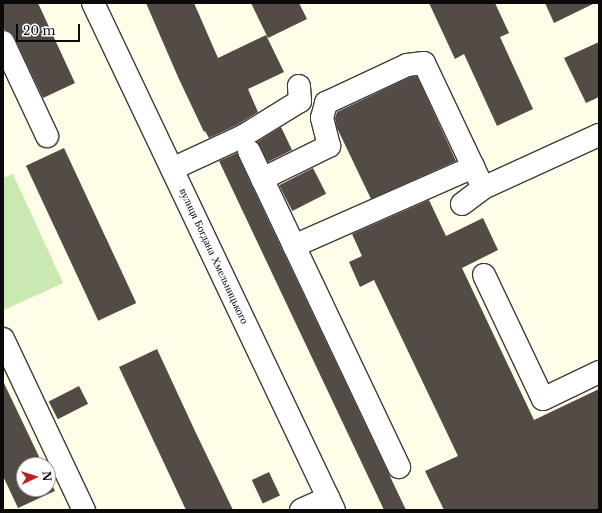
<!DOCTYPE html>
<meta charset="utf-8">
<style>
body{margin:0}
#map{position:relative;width:602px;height:513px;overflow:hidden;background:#fffce7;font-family:"Libre Baskerville",serif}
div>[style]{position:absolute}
.green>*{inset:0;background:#cae9b1}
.building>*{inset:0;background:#534c46;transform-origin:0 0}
.roads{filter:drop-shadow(1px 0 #3d3d3d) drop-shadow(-1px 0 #3d3d3d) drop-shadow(0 1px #3d3d3d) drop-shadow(0 -1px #3d3d3d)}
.minor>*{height:22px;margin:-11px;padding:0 11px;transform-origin:11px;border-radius:11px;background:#fff}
span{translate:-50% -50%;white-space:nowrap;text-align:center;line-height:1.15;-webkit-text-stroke:4px #fff;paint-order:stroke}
.street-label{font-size:11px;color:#0a0a0a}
.frame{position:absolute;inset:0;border:4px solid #0a0a0a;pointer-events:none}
.north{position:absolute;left:16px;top:457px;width:40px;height:40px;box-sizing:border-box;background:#fff;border:1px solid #9d9d9d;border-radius:50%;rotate:86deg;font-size:11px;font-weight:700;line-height:16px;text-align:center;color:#0a0a0a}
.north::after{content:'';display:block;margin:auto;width:14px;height:18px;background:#bd2220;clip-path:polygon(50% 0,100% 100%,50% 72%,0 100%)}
.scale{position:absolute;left:16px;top:24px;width:64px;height:18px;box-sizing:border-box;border:2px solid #0a0a0a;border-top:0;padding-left:5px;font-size:12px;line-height:14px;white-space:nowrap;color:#0a0a0a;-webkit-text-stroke:3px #fff;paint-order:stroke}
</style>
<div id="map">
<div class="green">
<i style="clip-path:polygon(13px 174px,63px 283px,4px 310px,3px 178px)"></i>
</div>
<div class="building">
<i style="clip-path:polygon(3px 3px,38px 3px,75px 83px,43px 98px,14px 37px,3px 28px)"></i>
<i style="clip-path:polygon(146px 3px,194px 3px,218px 58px,266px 35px,284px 72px,248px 89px,258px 112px,237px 125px,209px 138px,205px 131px,204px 132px,178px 77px)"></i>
<i style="clip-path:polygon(251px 3px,299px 3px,307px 19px,268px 38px)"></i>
<i style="clip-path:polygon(429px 3px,495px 3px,509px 33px,500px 37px,533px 109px,497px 126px,464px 54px,455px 59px)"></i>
<i style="clip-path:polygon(545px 3px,595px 3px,554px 23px)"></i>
<i style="clip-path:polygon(599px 42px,599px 97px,586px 103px,564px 58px)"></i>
<i style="clip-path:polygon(417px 76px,456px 161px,371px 199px,337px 128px,335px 118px,337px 112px,410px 77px)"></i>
<i style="clip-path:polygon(281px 127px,292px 150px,268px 162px,257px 142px)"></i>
<i style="left:64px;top:148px;width:171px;height:42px;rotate:65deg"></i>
<i style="clip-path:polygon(237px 153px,251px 184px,406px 510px,384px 510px,219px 161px)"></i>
<i style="left:313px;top:168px;width:29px;height:38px;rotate:63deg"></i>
<i style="clip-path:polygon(429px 200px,446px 236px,483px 218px,498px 250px,462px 268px,534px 420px,599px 389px,599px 510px,444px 510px,425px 471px,458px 456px,374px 280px,360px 287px,349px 262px,362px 256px,352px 234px)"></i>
<i style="clip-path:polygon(157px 349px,195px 431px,233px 510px,186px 510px,119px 367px)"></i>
<i style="clip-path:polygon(3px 381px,43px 465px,24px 465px,24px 489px,48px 489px,48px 476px,55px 491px,18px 508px,3px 476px)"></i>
<i style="left:79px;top:386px;width:20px;height:34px;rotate:63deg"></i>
<i style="left:269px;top:472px;width:26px;height:19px;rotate:65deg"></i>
</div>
<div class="roads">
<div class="minor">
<i style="left:93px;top:3px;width:561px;rotate:64.58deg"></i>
<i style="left:3px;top:42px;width:104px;rotate:64.9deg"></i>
<i style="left:249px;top:151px;width:350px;rotate:64.6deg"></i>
<i style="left:172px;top:169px;width:78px;rotate:-24.9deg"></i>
<i style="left:243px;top:136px;width:67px;rotate:-31.6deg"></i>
<i style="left:300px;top:101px;width:15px;rotate:-94deg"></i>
<i style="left:262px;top:179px;width:75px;rotate:-26.2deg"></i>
<i style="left:329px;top:146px;width:29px;rotate:-104deg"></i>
<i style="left:322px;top:118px;width:16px;rotate:-75deg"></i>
<i style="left:326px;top:103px;width:89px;rotate:-25.1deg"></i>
<i style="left:407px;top:65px;width:17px;rotate:-7deg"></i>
<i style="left:424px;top:63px;width:138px;rotate:64.7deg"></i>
<i style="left:462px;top:204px;width:26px;rotate:-37deg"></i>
<i style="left:483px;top:188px;width:128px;rotate:-24.6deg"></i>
<i style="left:294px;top:246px;width:196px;rotate:-23.8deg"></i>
<i style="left:484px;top:275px;width:137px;rotate:64.6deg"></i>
<i style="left:543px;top:399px;width:62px;rotate:-25.7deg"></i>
<i style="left:3px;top:339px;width:189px;rotate:64.7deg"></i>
<i style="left:301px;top:510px;width:30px;rotate:-24deg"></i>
</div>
</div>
<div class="street-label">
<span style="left:214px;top:256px;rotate:65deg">вулиця Богдана Хмельницького</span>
</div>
<div class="frame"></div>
<div class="north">N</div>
<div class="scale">20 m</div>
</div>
